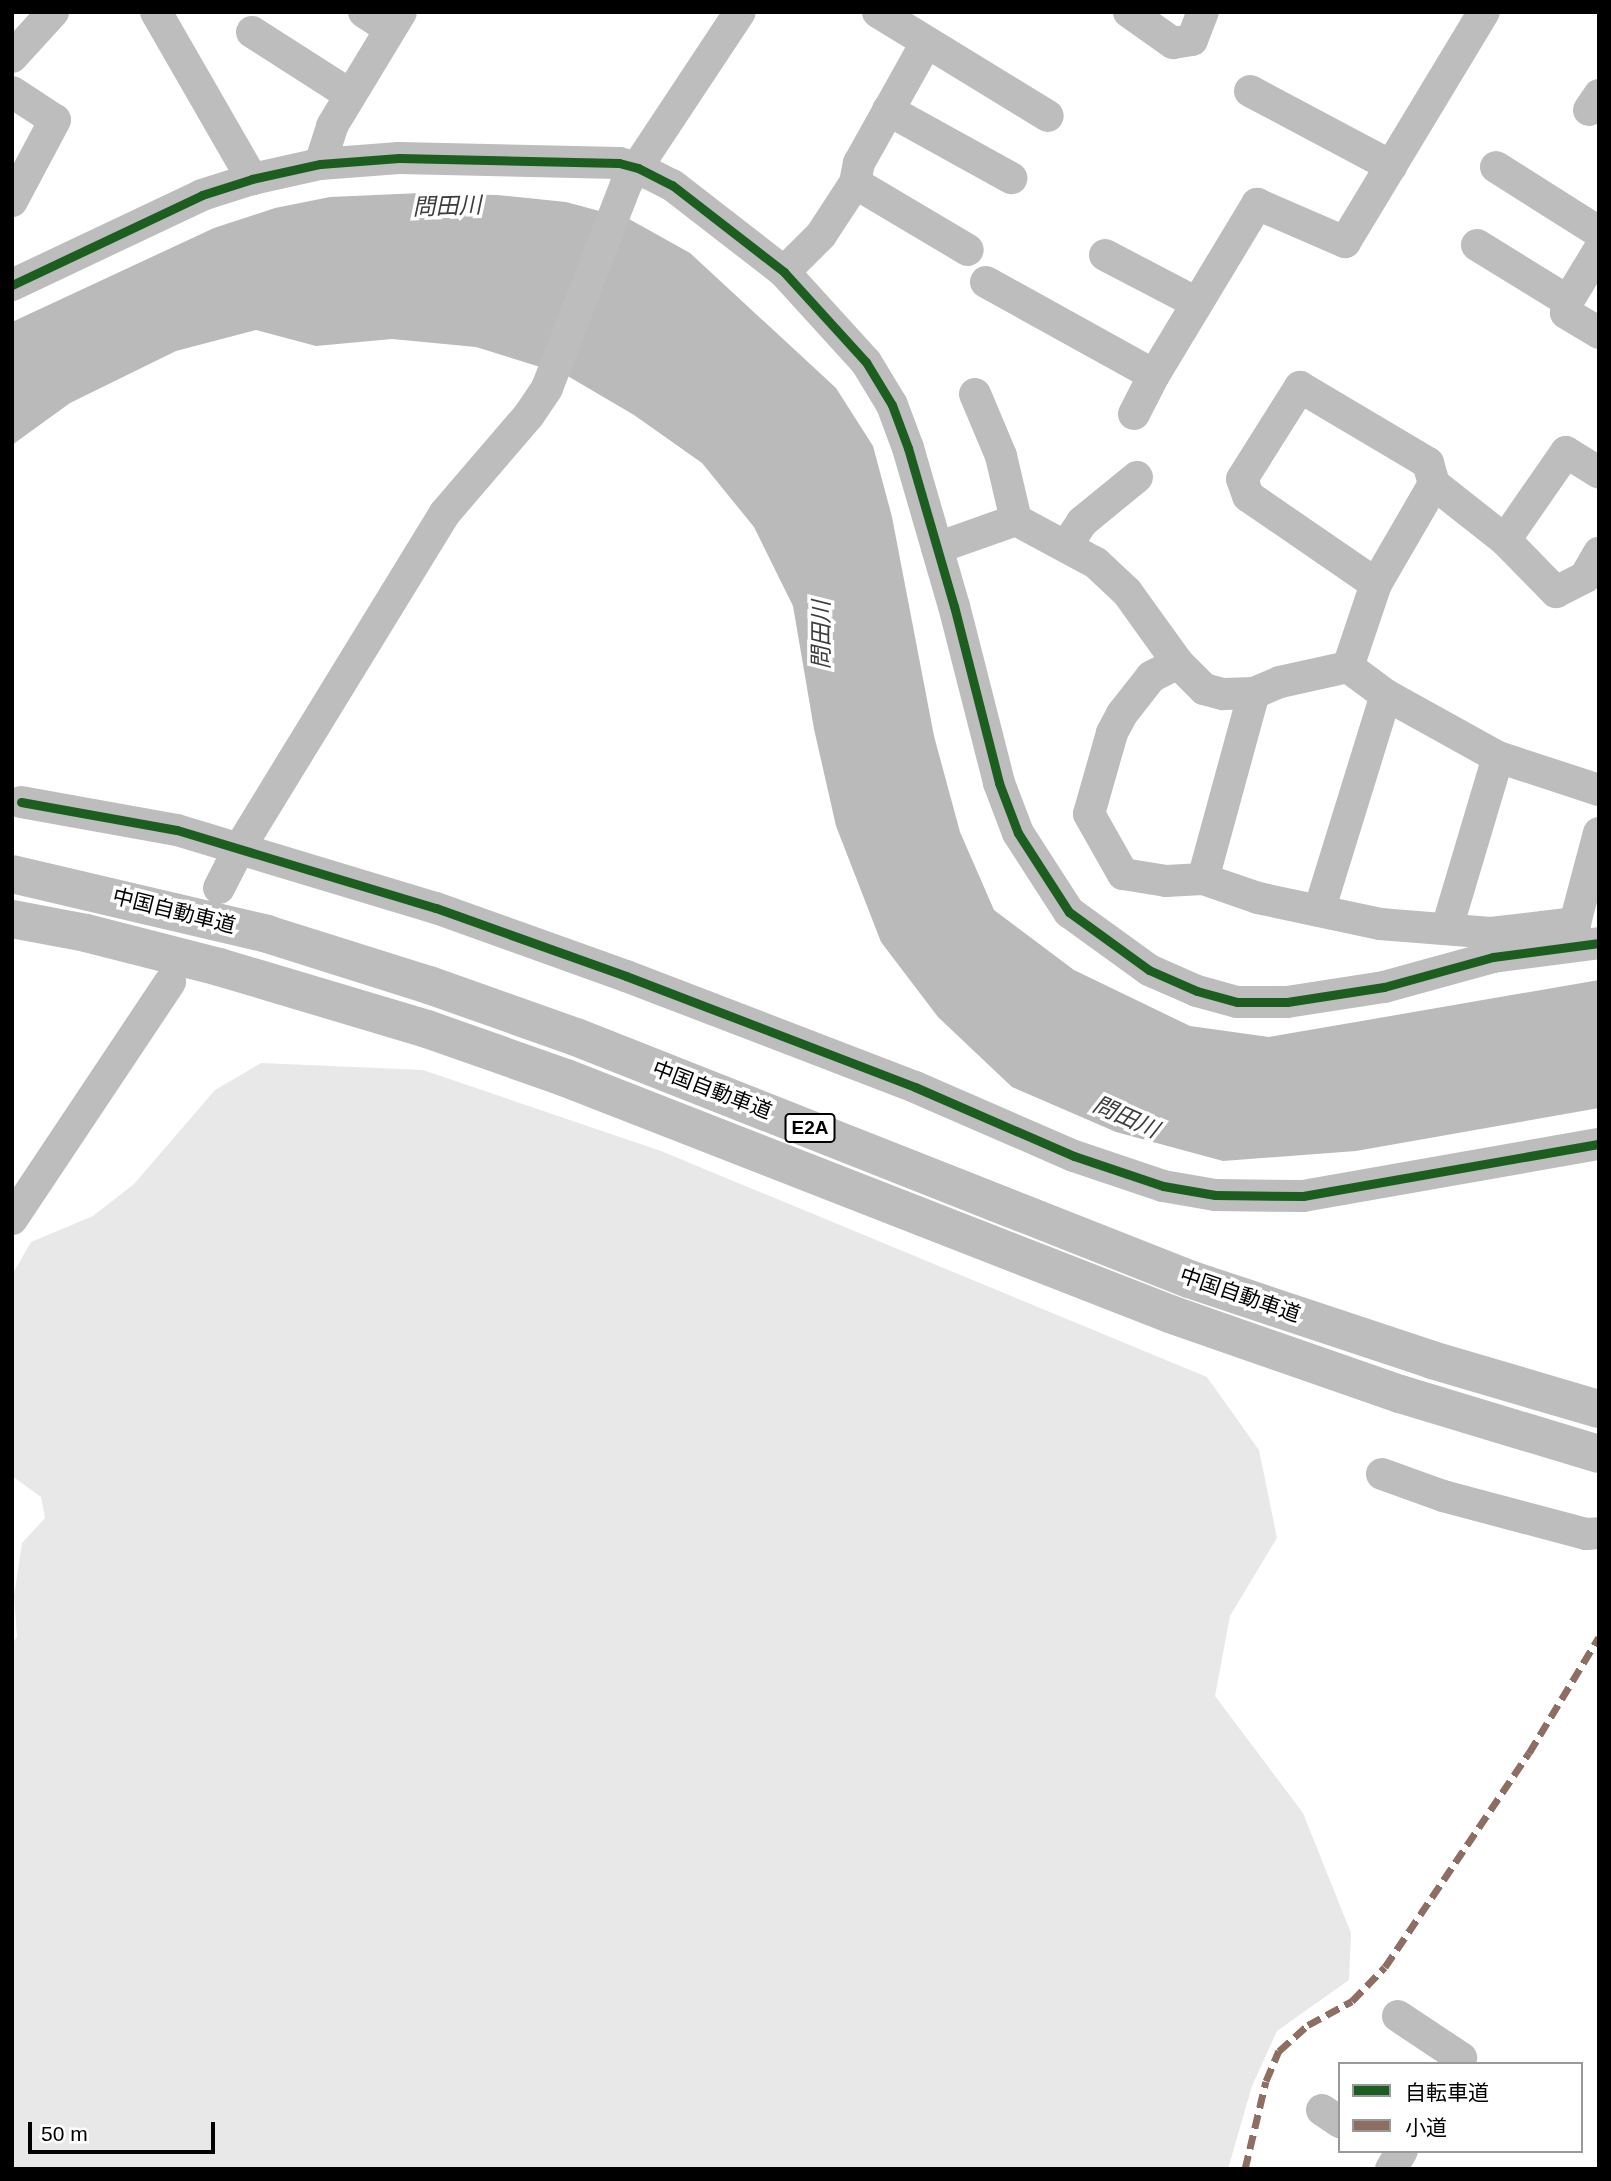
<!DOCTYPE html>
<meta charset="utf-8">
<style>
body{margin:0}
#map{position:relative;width:1611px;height:2181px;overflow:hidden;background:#fff;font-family:Arial,"Noto Sans JP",sans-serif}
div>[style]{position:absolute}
.green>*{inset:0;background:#e8e8e8}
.water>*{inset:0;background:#bababa}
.minor>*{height:32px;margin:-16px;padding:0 16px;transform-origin:16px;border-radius:16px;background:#bdbdbd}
.highway>*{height:38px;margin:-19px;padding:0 19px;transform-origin:19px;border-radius:19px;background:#bdbdbd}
.quiet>*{height:7px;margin-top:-3.5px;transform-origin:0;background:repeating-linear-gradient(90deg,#8d6e63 0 14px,transparent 0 21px)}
.cycleway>*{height:9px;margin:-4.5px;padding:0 4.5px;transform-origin:4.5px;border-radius:4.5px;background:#1b5e20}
span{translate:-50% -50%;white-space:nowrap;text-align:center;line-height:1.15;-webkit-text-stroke:7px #fff;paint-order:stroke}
.shield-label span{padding:2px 5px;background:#fff;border:2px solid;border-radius:5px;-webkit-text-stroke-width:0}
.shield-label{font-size:19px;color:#000;font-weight:700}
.street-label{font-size:21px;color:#000}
.water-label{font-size:23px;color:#3d3d3d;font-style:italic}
.frame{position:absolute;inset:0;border:14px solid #000;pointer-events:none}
.legend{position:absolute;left:1338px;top:2062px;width:245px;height:91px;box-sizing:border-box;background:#fff;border:2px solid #999;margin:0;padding:9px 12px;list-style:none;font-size:21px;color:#000}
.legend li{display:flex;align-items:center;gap:14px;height:35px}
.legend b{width:35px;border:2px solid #999}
.scale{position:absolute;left:28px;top:2122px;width:187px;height:32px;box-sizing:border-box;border:4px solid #000;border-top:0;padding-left:9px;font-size:21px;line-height:24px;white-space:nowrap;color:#000;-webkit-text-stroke:5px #fff;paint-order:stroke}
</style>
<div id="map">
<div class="green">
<i style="clip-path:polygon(261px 1063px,423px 1070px,661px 1151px,1207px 1377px,1259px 1450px,1277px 1538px,1230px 1616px,1215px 1696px,1303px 1813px,1351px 1933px,1349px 1980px,1277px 2031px,1252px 2086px,1228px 2169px,12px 2169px,12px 1644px,17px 1637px,14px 1596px,22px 1543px,45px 1518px,41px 1497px,12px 1476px,12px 1275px,31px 1242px,93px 1216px,134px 1184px,215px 1090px)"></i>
</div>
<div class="water">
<i style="clip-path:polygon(421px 193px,497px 195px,566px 202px,629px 219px,690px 253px,836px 388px,873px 446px,892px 517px,934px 736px,960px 832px,994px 910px,1074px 970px,1190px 1026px,1269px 1037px,1599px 980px,1599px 1108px,1356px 1151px,1223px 1161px,1116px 1132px,1012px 1087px,938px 1017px,881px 942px,836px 826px,814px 729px,793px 606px,754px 527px,702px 463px,634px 415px,566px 375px,476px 347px,392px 339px,316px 346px,256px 330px,176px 351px,70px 403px,12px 445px,12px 322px,214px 228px,275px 208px,330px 197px)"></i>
</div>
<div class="minor">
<i style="left:156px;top:12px;width:193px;rotate:60.1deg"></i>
<i style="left:364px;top:12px;width:31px;rotate:33deg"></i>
<i style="left:878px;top:12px;width:199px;rotate:31.5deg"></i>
<i style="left:1129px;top:12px;width:54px;rotate:35.2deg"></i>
<i style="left:1173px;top:43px;width:19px;rotate:-9deg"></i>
<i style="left:1192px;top:40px;width:30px;rotate:-69deg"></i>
<i style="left:252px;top:32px;width:115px;rotate:32.6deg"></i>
<i style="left:12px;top:57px;width:61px;rotate:-47.7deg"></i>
<i style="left:1250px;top:91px;width:160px;rotate:28deg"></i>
<i style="left:12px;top:92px;width:51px;rotate:33.1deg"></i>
<i style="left:55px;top:120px;width:92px;rotate:118deg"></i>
<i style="left:888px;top:110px;width:141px;rotate:28.9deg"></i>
<i style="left:1589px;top:110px;width:18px;rotate:-56deg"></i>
<i style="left:320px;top:164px;width:40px;rotate:-72deg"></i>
<i style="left:332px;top:126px;width:133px;rotate:-58.8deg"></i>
<i style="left:1496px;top:167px;width:122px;rotate:32.3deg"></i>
<i style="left:855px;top:183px;width:131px;rotate:30.7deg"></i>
<i style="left:1477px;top:245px;width:107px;rotate:31.6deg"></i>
<i style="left:1599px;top:250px;width:60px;rotate:121.3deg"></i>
<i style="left:1568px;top:301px;width:12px;rotate:99deg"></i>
<i style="left:1566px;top:313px;width:39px;rotate:31deg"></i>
<i style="left:1105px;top:255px;width:104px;rotate:27.6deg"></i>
<i style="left:784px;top:272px;width:52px;rotate:-45deg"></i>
<i style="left:821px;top:235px;width:62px;rotate:-56.8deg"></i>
<i style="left:855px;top:183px;width:20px;rotate:-79deg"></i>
<i style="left:859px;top:163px;width:137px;rotate:-60.8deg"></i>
<i style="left:986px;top:282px;width:192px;rotate:29deg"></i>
<i style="left:1154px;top:375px;width:200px;rotate:-58.9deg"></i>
<i style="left:1257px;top:204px;width:96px;rotate:23.4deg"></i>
<i style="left:1345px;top:242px;width:269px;rotate:-58.9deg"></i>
<i style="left:12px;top:285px;width:210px;rotate:-25.3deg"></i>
<i style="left:202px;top:195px;width:52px;rotate:-17.7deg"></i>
<i style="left:252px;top:179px;width:70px;rotate:-12.4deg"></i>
<i style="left:320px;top:164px;width:79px;rotate:-4.3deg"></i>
<i style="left:399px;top:158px;width:220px;rotate:1.3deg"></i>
<i style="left:619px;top:163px;width:20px;rotate:15deg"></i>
<i style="left:638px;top:168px;width:38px;rotate:27deg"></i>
<i style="left:672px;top:185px;width:142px;rotate:37.8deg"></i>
<i style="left:784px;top:272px;width:122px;rotate:47.7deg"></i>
<i style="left:866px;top:362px;width:50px;rotate:58.8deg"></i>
<i style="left:892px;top:405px;width:46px;rotate:69.6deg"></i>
<i style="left:908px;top:448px;width:165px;rotate:73.8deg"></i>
<i style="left:954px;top:606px;width:183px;rotate:75.7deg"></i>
<i style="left:999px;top:783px;width:53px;rotate:69.2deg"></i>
<i style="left:1018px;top:833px;width:94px;rotate:57.2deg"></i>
<i style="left:1069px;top:912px;width:99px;rotate:35.9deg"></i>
<i style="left:1149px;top:970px;width:52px;rotate:23.6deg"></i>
<i style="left:1197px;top:991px;width:41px;rotate:15.4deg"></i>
<i style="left:1237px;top:1002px;width:50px"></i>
<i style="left:1287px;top:1002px;width:98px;rotate:-8.8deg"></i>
<i style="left:1384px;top:987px;width:113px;rotate:-15.4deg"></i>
<i style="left:1493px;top:957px;width:107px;rotate:-7.5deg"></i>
<i style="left:975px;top:394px;width:67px;rotate:67.2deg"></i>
<i style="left:1001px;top:456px;width:66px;rotate:76.8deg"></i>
<i style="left:1016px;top:520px;width:91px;rotate:28.3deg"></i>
<i style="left:1096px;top:563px;width:42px;rotate:43.1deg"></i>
<i style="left:1127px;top:592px;width:87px;rotate:54.3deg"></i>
<i style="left:1178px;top:663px;width:37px;rotate:45deg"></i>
<i style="left:1204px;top:689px;width:20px;rotate:15deg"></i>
<i style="left:1223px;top:694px;width:31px;rotate:-2deg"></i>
<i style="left:1254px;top:693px;width:28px;rotate:-23deg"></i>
<i style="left:1280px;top:682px;width:70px;rotate:-12.4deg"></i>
<i style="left:1348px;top:667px;width:47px;rotate:36.4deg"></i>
<i style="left:1386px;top:695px;width:128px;rotate:29deg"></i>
<i style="left:1498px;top:757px;width:106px;rotate:18.1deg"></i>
<i style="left:1134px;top:414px;width:44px;rotate:-62.9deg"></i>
<i style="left:1505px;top:540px;width:107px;rotate:-55.3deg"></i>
<i style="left:1566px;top:452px;width:39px;rotate:32deg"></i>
<i style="left:1066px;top:546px;width:29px;rotate:-56deg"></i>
<i style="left:1082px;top:522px;width:71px;rotate:-39.3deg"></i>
<i style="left:937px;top:548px;width:84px;rotate:-19.5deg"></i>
<i style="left:1376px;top:584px;width:155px;rotate:-145.5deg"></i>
<i style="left:1248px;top:496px;width:18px;rotate:-109deg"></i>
<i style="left:1242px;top:479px;width:109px;rotate:-57.8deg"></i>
<i style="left:1300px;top:387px;width:149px;rotate:30.7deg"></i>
<i style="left:1428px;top:463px;width:22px;rotate:74deg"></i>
<i style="left:1178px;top:663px;width:30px;rotate:153deg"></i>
<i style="left:1151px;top:677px;width:47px;rotate:128.1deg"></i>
<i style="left:1122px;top:714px;width:21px;rotate:118deg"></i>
<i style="left:1112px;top:733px;width:84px;rotate:105.9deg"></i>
<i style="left:1089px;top:814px;width:69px;rotate:60.5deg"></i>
<i style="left:1123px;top:874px;width:44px;rotate:9.2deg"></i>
<i style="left:1166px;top:881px;width:37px;rotate:-3deg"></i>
<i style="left:1203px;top:879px;width:58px;rotate:19.1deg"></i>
<i style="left:1258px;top:898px;width:125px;rotate:12deg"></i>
<i style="left:1380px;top:924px;width:111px;rotate:4.6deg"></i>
<i style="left:1491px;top:933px;width:85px;rotate:-6.8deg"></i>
<i style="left:1575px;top:923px;width:93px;rotate:-75.1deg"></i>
<i style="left:1348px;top:667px;width:88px;rotate:-71.4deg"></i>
<i style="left:1376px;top:584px;width:116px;rotate:-59.9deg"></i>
<i style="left:1434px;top:484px;width:90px;rotate:38.3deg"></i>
<i style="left:1505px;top:540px;width:73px;rotate:45.6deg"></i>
<i style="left:1556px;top:592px;width:33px;rotate:-27deg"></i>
<i style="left:1585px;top:577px;width:28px;rotate:-60deg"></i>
<i style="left:21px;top:802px;width:158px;rotate:10.2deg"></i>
<i style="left:177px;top:830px;width:270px;rotate:16.8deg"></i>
<i style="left:436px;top:908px;width:202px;rotate:19.7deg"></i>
<i style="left:626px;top:976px;width:310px;rotate:21deg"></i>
<i style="left:915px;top:1087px;width:173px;rotate:23.5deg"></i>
<i style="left:1074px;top:1156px;width:94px;rotate:18.6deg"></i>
<i style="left:1163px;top:1186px;width:53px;rotate:9.8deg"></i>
<i style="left:1215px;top:1195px;width:88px;rotate:0.7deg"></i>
<i style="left:1303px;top:1196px;width:301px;rotate:-10deg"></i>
<i style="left:1203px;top:879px;width:193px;rotate:-74.7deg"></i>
<i style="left:219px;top:888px;width:44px;rotate:-62.9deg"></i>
<i style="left:239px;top:849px;width:394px;rotate:-58.5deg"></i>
<i style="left:445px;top:513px;width:129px;rotate:-49.4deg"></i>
<i style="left:529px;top:415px;width:32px;rotate:-56deg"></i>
<i style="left:547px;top:388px;width:219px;rotate:-68.8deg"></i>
<i style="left:626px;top:184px;width:206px;rotate:-56.5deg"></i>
<i style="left:1319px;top:911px;width:226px;rotate:-72.8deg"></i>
<i style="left:1447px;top:928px;width:178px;rotate:-73.4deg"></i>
<i style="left:12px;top:1219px;width:285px;rotate:-56.3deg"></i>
<i style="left:1382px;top:1474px;width:65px;rotate:19.8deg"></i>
<i style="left:1443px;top:1496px;width:148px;rotate:14.9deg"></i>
<i style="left:1586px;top:1534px;width:13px;rotate:-4deg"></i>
<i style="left:1398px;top:2016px;width:76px;rotate:33.7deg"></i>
<i style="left:1322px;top:2110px;width:22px;rotate:34deg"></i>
<i style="left:1391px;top:2169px;width:21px;rotate:-59deg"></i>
</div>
<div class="highway">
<i style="left:12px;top:874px;width:262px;rotate:13.2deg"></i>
<i style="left:267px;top:934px;width:170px;rotate:17.5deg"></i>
<i style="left:429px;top:985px;width:156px;rotate:19.5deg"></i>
<i style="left:576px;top:1037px;width:659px;rotate:21.54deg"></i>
<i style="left:1189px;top:1279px;width:256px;rotate:18.4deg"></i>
<i style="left:1432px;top:1360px;width:174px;rotate:16.4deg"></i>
<i style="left:12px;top:919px;width:75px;rotate:10.7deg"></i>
<i style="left:86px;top:933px;width:137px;rotate:14.3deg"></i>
<i style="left:219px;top:967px;width:217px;rotate:16.6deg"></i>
<i style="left:427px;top:1029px;width:147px;rotate:19.4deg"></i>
<i style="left:566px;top:1078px;width:648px;rotate:21.34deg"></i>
<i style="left:1170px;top:1314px;width:244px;rotate:19.2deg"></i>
<i style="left:1400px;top:1394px;width:208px;rotate:16.8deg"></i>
</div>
<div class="quiet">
<i style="left:1245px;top:2169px;width:90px;rotate:-76.6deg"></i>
<i style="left:1266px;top:2081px;width:33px;rotate:-67deg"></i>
<i style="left:1279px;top:2051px;width:39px;rotate:-42deg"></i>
<i style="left:1308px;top:2025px;width:50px;rotate:-28.6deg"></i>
<i style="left:1352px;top:2001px;width:47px;rotate:-45.9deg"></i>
<i style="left:1385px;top:1967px;width:258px;rotate:-56.1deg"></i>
<i style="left:1529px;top:1753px;width:135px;rotate:-58.9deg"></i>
</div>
<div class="cycleway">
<i style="left:12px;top:285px;width:210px;rotate:-25.3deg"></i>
<i style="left:202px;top:195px;width:52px;rotate:-17.7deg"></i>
<i style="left:252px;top:179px;width:70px;rotate:-12.4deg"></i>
<i style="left:320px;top:164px;width:79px;rotate:-4.3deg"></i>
<i style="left:399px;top:158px;width:220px;rotate:1.3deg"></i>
<i style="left:619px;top:163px;width:20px;rotate:15deg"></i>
<i style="left:638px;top:168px;width:38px;rotate:27deg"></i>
<i style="left:672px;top:185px;width:142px;rotate:37.8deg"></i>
<i style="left:784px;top:272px;width:122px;rotate:47.7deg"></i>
<i style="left:866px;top:362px;width:50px;rotate:58.8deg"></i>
<i style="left:892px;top:405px;width:46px;rotate:69.6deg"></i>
<i style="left:908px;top:448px;width:165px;rotate:73.8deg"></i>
<i style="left:954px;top:606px;width:183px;rotate:75.7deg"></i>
<i style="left:999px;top:783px;width:53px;rotate:69.2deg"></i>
<i style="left:1018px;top:833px;width:94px;rotate:57.2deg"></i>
<i style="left:1069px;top:912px;width:99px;rotate:35.9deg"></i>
<i style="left:1149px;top:970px;width:52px;rotate:23.6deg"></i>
<i style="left:1197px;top:991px;width:41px;rotate:15.4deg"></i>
<i style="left:1237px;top:1002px;width:50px"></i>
<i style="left:1287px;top:1002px;width:98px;rotate:-8.8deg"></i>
<i style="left:1384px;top:987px;width:113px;rotate:-15.4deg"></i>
<i style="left:1493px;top:957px;width:107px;rotate:-7.5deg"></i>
<i style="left:21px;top:802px;width:158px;rotate:10.2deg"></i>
<i style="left:177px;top:830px;width:270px;rotate:16.8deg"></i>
<i style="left:436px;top:908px;width:202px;rotate:19.7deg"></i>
<i style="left:626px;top:976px;width:310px;rotate:21deg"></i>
<i style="left:915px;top:1087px;width:173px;rotate:23.5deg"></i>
<i style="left:1074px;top:1156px;width:94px;rotate:18.6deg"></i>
<i style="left:1163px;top:1186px;width:53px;rotate:9.8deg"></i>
<i style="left:1215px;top:1195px;width:88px;rotate:0.7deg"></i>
<i style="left:1303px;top:1196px;width:301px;rotate:-10deg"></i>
</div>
<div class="shield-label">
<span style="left:810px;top:1128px">E2A</span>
</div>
<div class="street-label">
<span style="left:174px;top:911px;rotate:14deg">中国自動車道</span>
<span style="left:712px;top:1090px;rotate:21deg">中国自動車道</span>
<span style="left:1240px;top:1295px;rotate:19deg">中国自動車道</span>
</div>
<div class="water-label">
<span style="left:447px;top:206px;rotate:-2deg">問田川</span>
<span style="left:821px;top:635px;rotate:-90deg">問田川</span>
<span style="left:1126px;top:1117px;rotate:24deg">問田川</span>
</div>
<div class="frame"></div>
<ul class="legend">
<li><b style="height:9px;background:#1b5e20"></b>自転車道</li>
<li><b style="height:9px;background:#8d6e63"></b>小道</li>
</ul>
<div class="scale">50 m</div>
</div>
